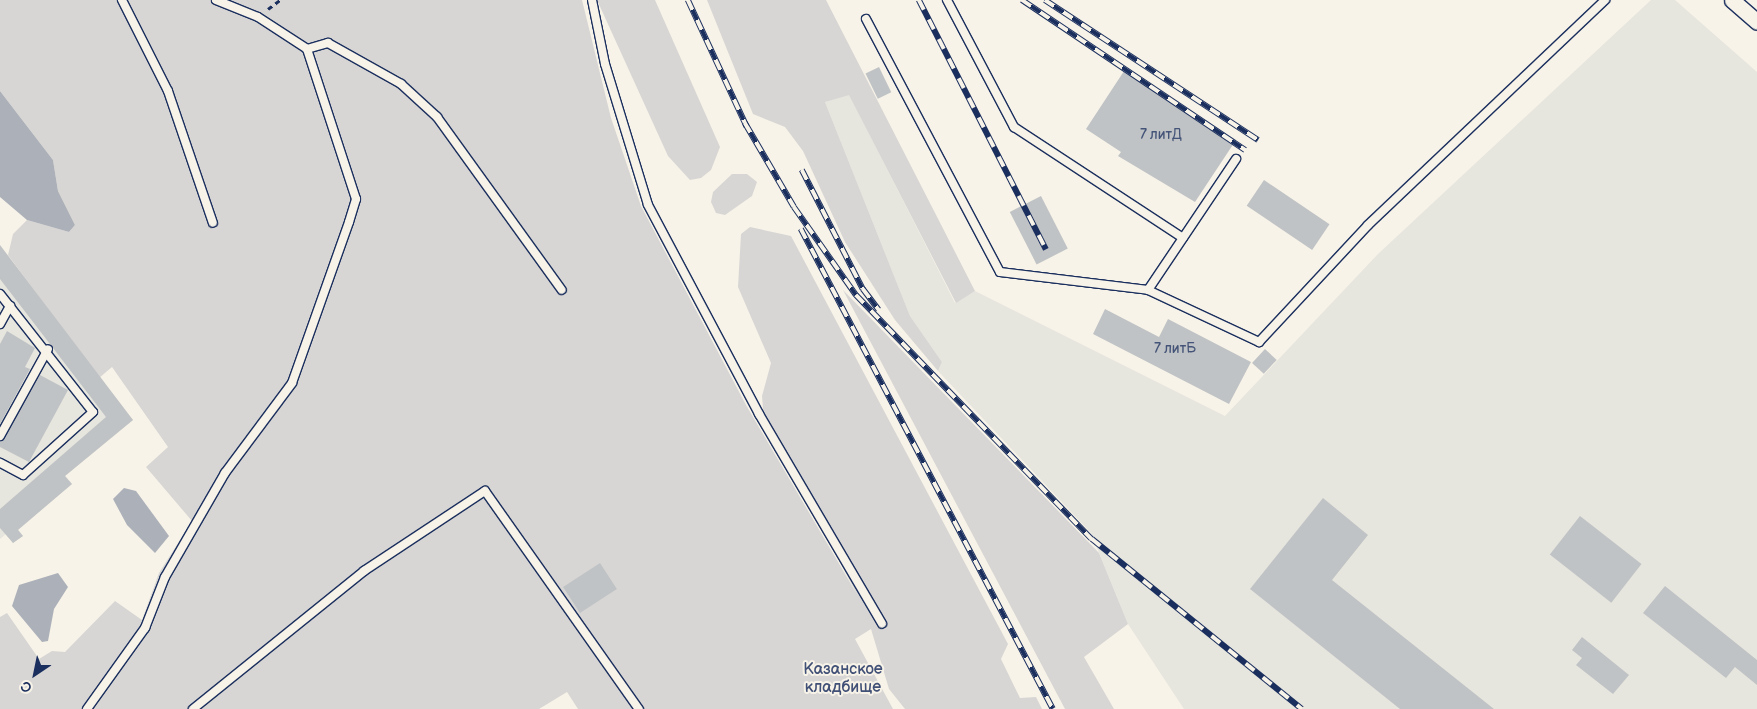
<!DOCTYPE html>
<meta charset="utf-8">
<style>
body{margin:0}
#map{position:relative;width:1757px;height:709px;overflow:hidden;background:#f7f3e8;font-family:"Balsamiq Sans",sans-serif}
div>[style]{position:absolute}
.built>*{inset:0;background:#e6e5de}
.green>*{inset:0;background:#d7d6d4}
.water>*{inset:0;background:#acb0b9}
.building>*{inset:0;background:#c0c3c5;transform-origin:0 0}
.path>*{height:3px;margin-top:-1.5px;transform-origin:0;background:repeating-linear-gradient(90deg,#1b2f5e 0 5px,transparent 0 9px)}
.roads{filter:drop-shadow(1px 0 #1b2f5e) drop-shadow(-1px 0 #1b2f5e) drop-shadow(0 1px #1b2f5e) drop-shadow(0 -1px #1b2f5e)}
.lane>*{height:8px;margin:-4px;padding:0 4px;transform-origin:4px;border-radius:4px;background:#f7f3e8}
.street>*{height:15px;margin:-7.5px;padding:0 7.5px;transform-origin:7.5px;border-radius:7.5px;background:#f7f3e8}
.rail>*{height:5.5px;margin-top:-2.75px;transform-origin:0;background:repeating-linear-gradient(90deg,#f7f3e8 0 11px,#1b2f5e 0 22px);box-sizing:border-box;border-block:1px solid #1b2f5e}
span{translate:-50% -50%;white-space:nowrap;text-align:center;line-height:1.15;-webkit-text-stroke:4px #f7f3e8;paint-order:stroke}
.number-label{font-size:14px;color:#445478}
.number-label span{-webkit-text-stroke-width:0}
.park-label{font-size:16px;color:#415076}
.north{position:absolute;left:10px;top:649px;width:50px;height:50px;-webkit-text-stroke:4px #f7f3e8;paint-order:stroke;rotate:214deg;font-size:14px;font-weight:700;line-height:20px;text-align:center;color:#1b2f5e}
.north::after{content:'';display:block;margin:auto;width:18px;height:22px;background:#1b2f5e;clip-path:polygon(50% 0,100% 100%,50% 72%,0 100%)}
</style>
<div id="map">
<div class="built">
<i style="clip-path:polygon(1651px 0,1675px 0,1757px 72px,1757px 709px,1184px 709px,1128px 624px,1091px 533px,938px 371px,942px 362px,910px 316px,825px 102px,849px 94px,955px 303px,975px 291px,1225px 416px,1378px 254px)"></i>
<i style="clip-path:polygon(0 251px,133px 420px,65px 476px,72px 484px,18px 529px,23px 536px,13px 543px,6px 534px,0 539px)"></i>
</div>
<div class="green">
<i style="clip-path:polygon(0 0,582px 0,611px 118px,641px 206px,746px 405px,858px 596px,764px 421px,762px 396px,771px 363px,738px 287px,741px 234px,750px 227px,791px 236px,1008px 644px,1001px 659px,1020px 698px,1036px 697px,1042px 709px,905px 709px,889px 689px,871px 629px,855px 639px,893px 709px,578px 709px,567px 692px,539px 709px,0 709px,0 617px,7px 613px,39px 659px,52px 651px,65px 652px,115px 601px,142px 620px,159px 573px,192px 521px,146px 467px,168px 447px,112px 367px,99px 378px,8px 255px,13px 234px,27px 220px,69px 232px,75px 225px,58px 191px,53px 160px,0 91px)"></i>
<i style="clip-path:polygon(597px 0,655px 0,720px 147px,711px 170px,701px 178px,690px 180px,668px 156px)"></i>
<i style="clip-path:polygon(707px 0,826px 0,975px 291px,956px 303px,849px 95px,825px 102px,910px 316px,942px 362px,938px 371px,895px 320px,845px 242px,803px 151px,785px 127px,753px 114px)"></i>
<i style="clip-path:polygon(732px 174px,747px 174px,757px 182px,752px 196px,725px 215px,716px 213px,711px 202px,713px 192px)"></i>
<i style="clip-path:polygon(843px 290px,1099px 553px,1128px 624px,1084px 657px,1114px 709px,1065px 709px)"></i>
</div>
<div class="water">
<i style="clip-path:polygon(0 91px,53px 160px,58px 191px,75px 225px,69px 232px,27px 220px,0 197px)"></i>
<i style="clip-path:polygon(124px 488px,136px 491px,169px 536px,155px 553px,127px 525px,113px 499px)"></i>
<i style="clip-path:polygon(58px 573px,68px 587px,54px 609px,48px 641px,42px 642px,12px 606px,19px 585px)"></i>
</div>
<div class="building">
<i style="left:879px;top:67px;width:28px;height:15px;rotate:64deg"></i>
<i style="clip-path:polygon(1126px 68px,1236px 140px,1195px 202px,1118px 156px,1121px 152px,1086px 129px)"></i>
<i style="left:1264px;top:180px;width:79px;height:31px;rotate:34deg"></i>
<i style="left:1041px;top:196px;width:59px;height:35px;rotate:63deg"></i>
<i style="clip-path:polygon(0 245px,133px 420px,65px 476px,72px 484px,18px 530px,23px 536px,13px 543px,0 528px,0 509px,106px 417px,0 279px)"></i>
<i style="clip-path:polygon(1105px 309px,1159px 337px,1168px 319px,1251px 362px,1229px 404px,1093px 334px)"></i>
<i style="clip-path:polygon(7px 331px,35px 348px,25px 367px,30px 369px,0 424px,0 344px)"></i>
<i style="left:1265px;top:349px;width:16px;height:19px;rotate:43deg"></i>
<i style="clip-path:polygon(40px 375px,68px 390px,29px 462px,0 447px,0 442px)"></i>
<i style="clip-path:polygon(1323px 498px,1368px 535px,1332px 580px,1494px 709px,1400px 709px,1250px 589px)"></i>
<i style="left:1580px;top:516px;width:78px;height:49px;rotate:38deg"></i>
<i style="left:600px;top:563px;width:31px;height:44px;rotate:57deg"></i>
<i style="clip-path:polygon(1665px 586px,1757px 660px,1757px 685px,1735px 667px,1726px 678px,1643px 613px)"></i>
<i style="clip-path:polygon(1582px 637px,1629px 675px,1613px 694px,1576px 665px,1582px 658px,1572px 650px)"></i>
</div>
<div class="path">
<i style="left:268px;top:9px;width:15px;rotate:-37deg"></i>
</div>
<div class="roads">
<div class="lane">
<i style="left:122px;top:0;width:102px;rotate:63.2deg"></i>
<i style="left:168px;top:91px;width:139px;rotate:71.2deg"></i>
<i style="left:216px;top:0;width:45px;rotate:22deg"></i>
<i style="left:258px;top:17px;width:59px;rotate:33.1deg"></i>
<i style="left:307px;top:49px;width:22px;rotate:-16deg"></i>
<i style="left:328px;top:43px;width:84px;rotate:29.3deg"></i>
<i style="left:401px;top:84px;width:49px;rotate:42.5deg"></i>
<i style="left:437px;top:117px;width:213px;rotate:54.2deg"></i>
<i style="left:592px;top:0;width:65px;rotate:78.5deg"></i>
<i style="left:605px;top:64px;width:147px;rotate:73deg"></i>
<i style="left:648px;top:205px;width:237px;rotate:62deg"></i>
<i style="left:759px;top:414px;width:243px;rotate:59.6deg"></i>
<i style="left:947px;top:0;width:144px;rotate:62.2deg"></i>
<i style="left:1014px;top:127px;width:202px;rotate:33.3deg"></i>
<i style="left:866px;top:19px;width:286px;rotate:62.1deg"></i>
<i style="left:1000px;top:272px;width:149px;rotate:6.9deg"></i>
<i style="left:1148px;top:290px;width:123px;rotate:25.1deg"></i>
<i style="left:1259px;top:342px;width:160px;rotate:-47deg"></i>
<i style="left:1368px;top:225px;width:327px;rotate:-43.5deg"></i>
<i style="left:1148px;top:290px;width:158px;rotate:-56.1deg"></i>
<i style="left:0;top:294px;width:150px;rotate:51.8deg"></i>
<i style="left:93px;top:412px;width:94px;rotate:138deg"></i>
<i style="left:23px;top:475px;width:26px;rotate:-152deg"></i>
<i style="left:0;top:324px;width:21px;rotate:-61deg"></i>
<i style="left:0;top:436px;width:99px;rotate:-61.1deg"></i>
<i style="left:87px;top:709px;width:100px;rotate:-54.4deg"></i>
<i style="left:145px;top:628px;width:55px;rotate:-68.6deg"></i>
<i style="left:165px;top:577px;width:120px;rotate:-60deg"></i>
<i style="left:225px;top:473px;width:112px;rotate:-53.3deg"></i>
<i style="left:292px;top:383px;width:171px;rotate:-70.5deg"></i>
<i style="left:349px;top:222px;width:24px;rotate:-73deg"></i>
<i style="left:356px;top:199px;width:158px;rotate:-108.1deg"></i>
<i style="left:193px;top:709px;width:220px;rotate:-38.9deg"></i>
<i style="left:364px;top:571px;width:145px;rotate:-33.5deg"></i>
<i style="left:485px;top:491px;width:267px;rotate:54.8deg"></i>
</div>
<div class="street">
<i style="left:1732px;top:0;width:33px;rotate:41deg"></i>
</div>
</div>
<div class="rail">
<i style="left:688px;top:0;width:140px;rotate:65.1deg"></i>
<i style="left:919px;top:0;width:280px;rotate:63deg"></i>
<i style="left:1022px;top:0;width:269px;rotate:33.9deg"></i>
<i style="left:1045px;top:0;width:255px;rotate:33.3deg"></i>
<i style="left:745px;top:123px;width:97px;rotate:59.7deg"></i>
<i style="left:794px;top:207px;width:108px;rotate:54.8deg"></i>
<i style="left:856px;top:295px;width:339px;rotate:46deg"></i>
<i style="left:1092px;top:539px;width:270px;rotate:39deg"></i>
<i style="left:802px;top:170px;width:134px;rotate:62.9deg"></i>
<i style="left:863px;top:289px;width:26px;rotate:53deg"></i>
<i style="left:801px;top:229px;width:542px;rotate:62.3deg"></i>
</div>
<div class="number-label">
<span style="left:1161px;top:135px">7 литД</span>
<span style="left:1175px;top:349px">7 литБ</span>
</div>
<div class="park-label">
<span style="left:843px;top:679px">Казанское<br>кладбище</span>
</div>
<div class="north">С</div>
</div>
